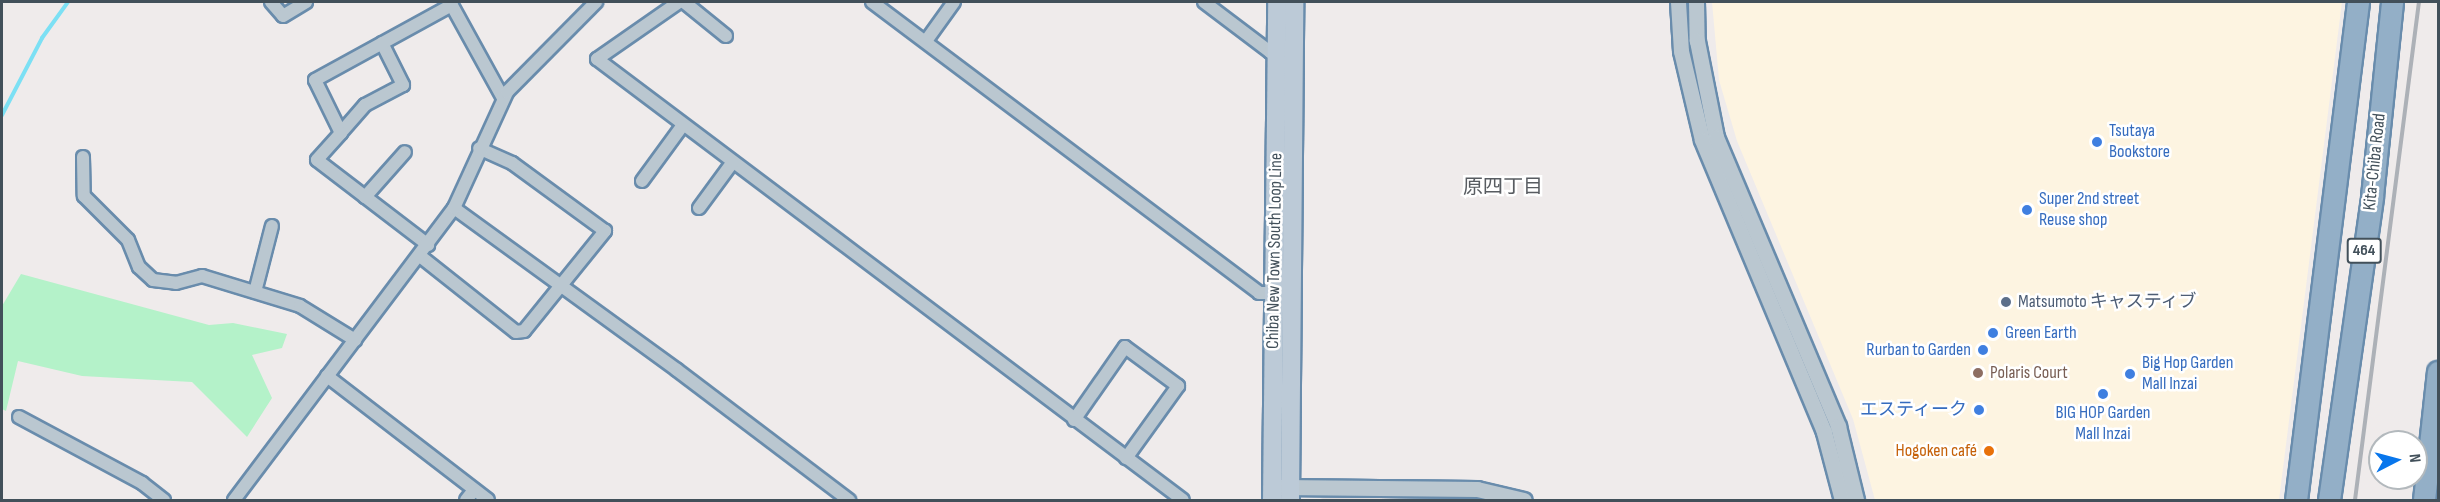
<!DOCTYPE html>
<meta charset="utf-8">
<style>
body{margin:0}
#map{position:relative;width:2440px;height:502px;overflow:hidden;background:#efebeb;font-family:"Sofia Sans Condensed","Noto Sans JP",sans-serif}
div>[style]{position:absolute}
.commercial>*{inset:0;background:#fdf4e1}
.education>*{inset:0;background:#e0dcdd}
.green>*{inset:0;background:#b4f2c9}
.stream>*{height:4px;margin:-2px;padding:0 2px;transform-origin:2px;border-radius:2px;background:#7ce0f4}
.roads{filter:drop-shadow(2px 0 #698cac) drop-shadow(-2px 0 #698cac) drop-shadow(0 2px #698cac) drop-shadow(0 -2px #698cac)}
.minor>*{height:12px;margin:-6px;padding:0 6px;transform-origin:6px;border-radius:6px;background:#bac7d0}
.tertiary>*{height:15px;margin:-7.5px;padding:0 7.5px;transform-origin:7.5px;border-radius:7.5px;background:#bac7d0}
.secondary>*{height:18px;margin:-9px;padding:0 9px;transform-origin:9px;border-radius:9px;background:#bccad7}
.trunk>*{height:21px;margin:-10.5px;padding:0 10.5px;transform-origin:10.5px;border-radius:10.5px;background:#93afc7}
.rail>*{height:4px;margin:-2px;padding:0 2px;transform-origin:2px;border-radius:2px;background:#adb1b7}
.dots>*{width:16px;height:16px;translate:-50% -50%;box-sizing:border-box;border:3px solid #fff;border-radius:50%}
span{translate:-50% -50%;white-space:nowrap;text-align:center;line-height:1.15;-webkit-text-stroke:5px #fff;paint-order:stroke}
.shield-label span{padding:2px 4px;background:#fff;border:2px solid;border-radius:4px;-webkit-text-stroke-width:0}
.shield-label{font-size:16px;color:#42505a;font-weight:700}
.shop-label{font-size:18px;color:#366cbe}
.left{translate:0 -50%;text-align:left}
.right{translate:-100% -50%;text-align:right}
.street-label{font-size:18px;color:#42505a}
.service-label{font-size:18px;color:#4e5e75}
.education-label{font-size:18px;color:#785e54}
.food-label{font-size:18px;color:#c56008}
.neighbourhood-label{font-size:20px;color:#585c61}
.frame{position:absolute;inset:0;border:3px solid #42505a;pointer-events:none}
.north{position:absolute;left:2368px;top:430px;width:60px;height:60px;box-sizing:border-box;background:#fff;border:2px solid #b3b9bd;border-radius:50%;rotate:84deg;font-size:16px;font-weight:700;line-height:24px;text-align:center;color:#42505a}
.north::after{content:'';display:block;margin:auto;width:21px;height:27px;background:#0876ec;clip-path:polygon(50% 0,100% 100%,50% 72%,0 100%)}
</style>
<div id="map">
<div class="commercial">
<i style="clip-path:polygon(1712px 2px,2342px 2px,2279px 500px,1875px 500px,1853px 419px,1737px 141px,1719px 80px)"></i>
</div>
<div class="education">
<i style="clip-path:polygon(1326px 497px,1492px 499px,1497px 500px,1317px 500px)"></i>
</div>
<div class="green">
<i style="clip-path:polygon(21px 274px,209px 325px,233px 323px,287px 334px,282px 348px,252px 355px,272px 398px,247px 437px,192px 382px,82px 376px,18px 361px,6px 411px,2px 409px,2px 306px)"></i>
</div>
<div class="stream">
<i style="left:2px;top:115px;width:87px;rotate:-62.5deg"></i>
<i style="left:42px;top:38px;width:44px;rotate:-54.2deg"></i>
</div>
<div class="roads">
<div class="minor">
<i style="left:271px;top:2px;width:18px;rotate:49deg"></i>
<i style="left:283px;top:16px;width:27px;rotate:-31deg"></i>
<i style="left:450px;top:2px;width:110px;rotate:61.1deg"></i>
<i style="left:679px;top:2px;width:100px;rotate:145.2deg"></i>
<i style="left:597px;top:59px;width:733px;rotate:36.96deg"></i>
<i style="left:684px;top:2px;width:54px;rotate:39deg"></i>
<i style="left:872px;top:2px;width:484px;rotate:36.9deg"></i>
<i style="left:1259px;top:293px;width:16px"></i>
<i style="left:1204px;top:2px;width:83px;rotate:37.1deg"></i>
<i style="left:1270px;top:52px;width:7px;rotate:-8deg"></i>
<i style="left:926px;top:41px;width:48px;rotate:-54.3deg"></i>
<i style="left:382px;top:43px;width:47px;rotate:63.4deg"></i>
<i style="left:403px;top:85px;width:43px;rotate:152.2deg"></i>
<i style="left:365px;top:105px;width:37px;rotate:131deg"></i>
<i style="left:341px;top:133px;width:59px;rotate:-116.1deg"></i>
<i style="left:315px;top:80px;width:156px;rotate:-28.7deg"></i>
<i style="left:341px;top:133px;width:36px;rotate:132deg"></i>
<i style="left:317px;top:160px;width:140px;rotate:37.4deg"></i>
<i style="left:83px;top:157px;width:39px;rotate:89deg"></i>
<i style="left:84px;top:196px;width:62px;rotate:45deg"></i>
<i style="left:128px;top:240px;width:29px;rotate:68deg"></i>
<i style="left:139px;top:267px;width:19px;rotate:43deg"></i>
<i style="left:153px;top:280px;width:23px;rotate:7deg"></i>
<i style="left:176px;top:283px;width:27px;rotate:-15deg"></i>
<i style="left:202px;top:276px;width:102px;rotate:17deg"></i>
<i style="left:300px;top:306px;width:65px;rotate:31.7deg"></i>
<i style="left:642px;top:181px;width:69px;rotate:-53.8deg"></i>
<i style="left:365px;top:197px;width:60px;rotate:-48.4deg"></i>
<i style="left:454px;top:208px;width:276px;rotate:36deg"></i>
<i style="left:677px;top:370px;width:216px;rotate:37.1deg"></i>
<i style="left:699px;top:208px;width:56px;rotate:-53.7deg"></i>
<i style="left:420px;top:256px;width:122px;rotate:38.4deg"></i>
<i style="left:516px;top:332px;width:8px;rotate:-7deg"></i>
<i style="left:524px;top:331px;width:129px;rotate:-51deg"></i>
<i style="left:605px;top:231px;width:115px;rotate:-143.8deg"></i>
<i style="left:512px;top:163px;width:36px;rotate:-156deg"></i>
<i style="left:255px;top:292px;width:68px;rotate:-75.6deg"></i>
<i style="left:327px;top:376px;width:203px;rotate:37.6deg"></i>
<i style="left:19px;top:417px;width:140px;rotate:28.2deg"></i>
<i style="left:142px;top:483px;width:28px;rotate:38deg"></i>
<i style="left:1074px;top:420px;width:89px;rotate:-55.1deg"></i>
<i style="left:1125px;top:347px;width:66px;rotate:36.3deg"></i>
<i style="left:1178px;top:386px;width:89px;rotate:125.8deg"></i>
<i style="left:234px;top:500px;width:366px;rotate:-53deg"></i>
<i style="left:454px;top:208px;width:128px;rotate:-65.4deg"></i>
<i style="left:507px;top:92px;width:127px;rotate:-45.3deg"></i>
<i style="left:466px;top:500px;width:13px;rotate:-51deg"></i>
</div>
<div class="tertiary">
<i style="left:1678px;top:2px;width:49px;rotate:86.5deg"></i>
<i style="left:1681px;top:51px;width:91px;rotate:76.7deg"></i>
<i style="left:1702px;top:140px;width:316px;rotate:67.3deg"></i>
<i style="left:1824px;top:432px;width:70px;rotate:75.2deg"></i>
<i style="left:1696px;top:2px;width:39px;rotate:89deg"></i>
<i style="left:1697px;top:41px;width:98px;rotate:78.8deg"></i>
<i style="left:1716px;top:137px;width:314px;rotate:67.1deg"></i>
<i style="left:1838px;top:426px;width:76px;rotate:76.3deg"></i>
<i style="left:1281px;top:487px;width:196px;rotate:0.6deg"></i>
<i style="left:1477px;top:489px;width:48px;rotate:13.2deg"></i>
</div>
<div class="secondary">
<i style="left:1272px;top:500px;width:498px;rotate:-89.4deg"></i>
<i style="left:1290px;top:500px;width:498px;rotate:-89.5deg"></i>
</div>
<div class="trunk">
<i style="left:2296px;top:500px;width:502px;rotate:-82.9deg"></i>
<i style="left:2329px;top:500px;width:307px;rotate:-81.9deg"></i>
<i style="left:2372px;top:196px;width:195px;rotate:-84.1deg"></i>
<i style="left:2424px;top:500px;width:129px;rotate:-83.8deg"></i>
</div>
</div>
<div class="rail">
<i style="left:2355px;top:500px;width:502px;rotate:-82.68deg"></i>
</div>
<div class="dots">
<i style="left:2097px;top:142px;background:#3f7fe0"></i>
<i style="left:2027px;top:210px;background:#3f7fe0"></i>
<i style="left:2006px;top:302px;background:#5c6f8a"></i>
<i style="left:1993px;top:333px;background:#3f7fe0"></i>
<i style="left:1983px;top:350px;background:#3f7fe0"></i>
<i style="left:1978px;top:373px;background:#8d6e63"></i>
<i style="left:2130px;top:374px;background:#3f7fe0"></i>
<i style="left:2103px;top:394px;background:#3f7fe0"></i>
<i style="left:1979px;top:410px;background:#3f7fe0"></i>
<i style="left:1989px;top:451px;background:#e8710a"></i>
</div>
<div class="shield-label">
<span style="left:2364px;top:251px">464</span>
</div>
<div class="shop-label">
<span class="left" style="left:2109px;top:142px">Tsutaya<br>Bookstore</span>
<span class="left" style="left:2039px;top:210px">Super 2nd street<br>Reuse shop</span>
<span class="left" style="left:2005px;top:333px">Green Earth</span>
<span class="right" style="left:1971px;top:350px">Rurban to Garden</span>
<span class="left" style="left:2142px;top:374px">Big Hop Garden<br>Mall Inzai</span>
<span class="right" style="left:1967px;top:410px">エスティーク</span>
<span style="left:2103px;top:424px">BIG HOP Garden<br>Mall Inzai</span>
</div>
<div class="street-label">
<span style="left:2375px;top:162px;rotate:-84deg">Kita-Chiba Road</span>
<span style="left:1275px;top:251px;rotate:-89deg">Chiba New Town South Loop Line</span>
</div>
<div class="service-label">
<span class="left" style="left:2018px;top:302px">Matsumoto キャスティブ</span>
</div>
<div class="education-label">
<span class="left" style="left:1990px;top:373px">Polaris Court</span>
</div>
<div class="food-label">
<span class="right" style="left:1977px;top:451px">Hogoken café</span>
</div>
<div class="neighbourhood-label">
<span style="left:1503px;top:187px">原四丁目</span>
</div>
<div class="frame"></div>
<div class="north">N</div>
</div>
